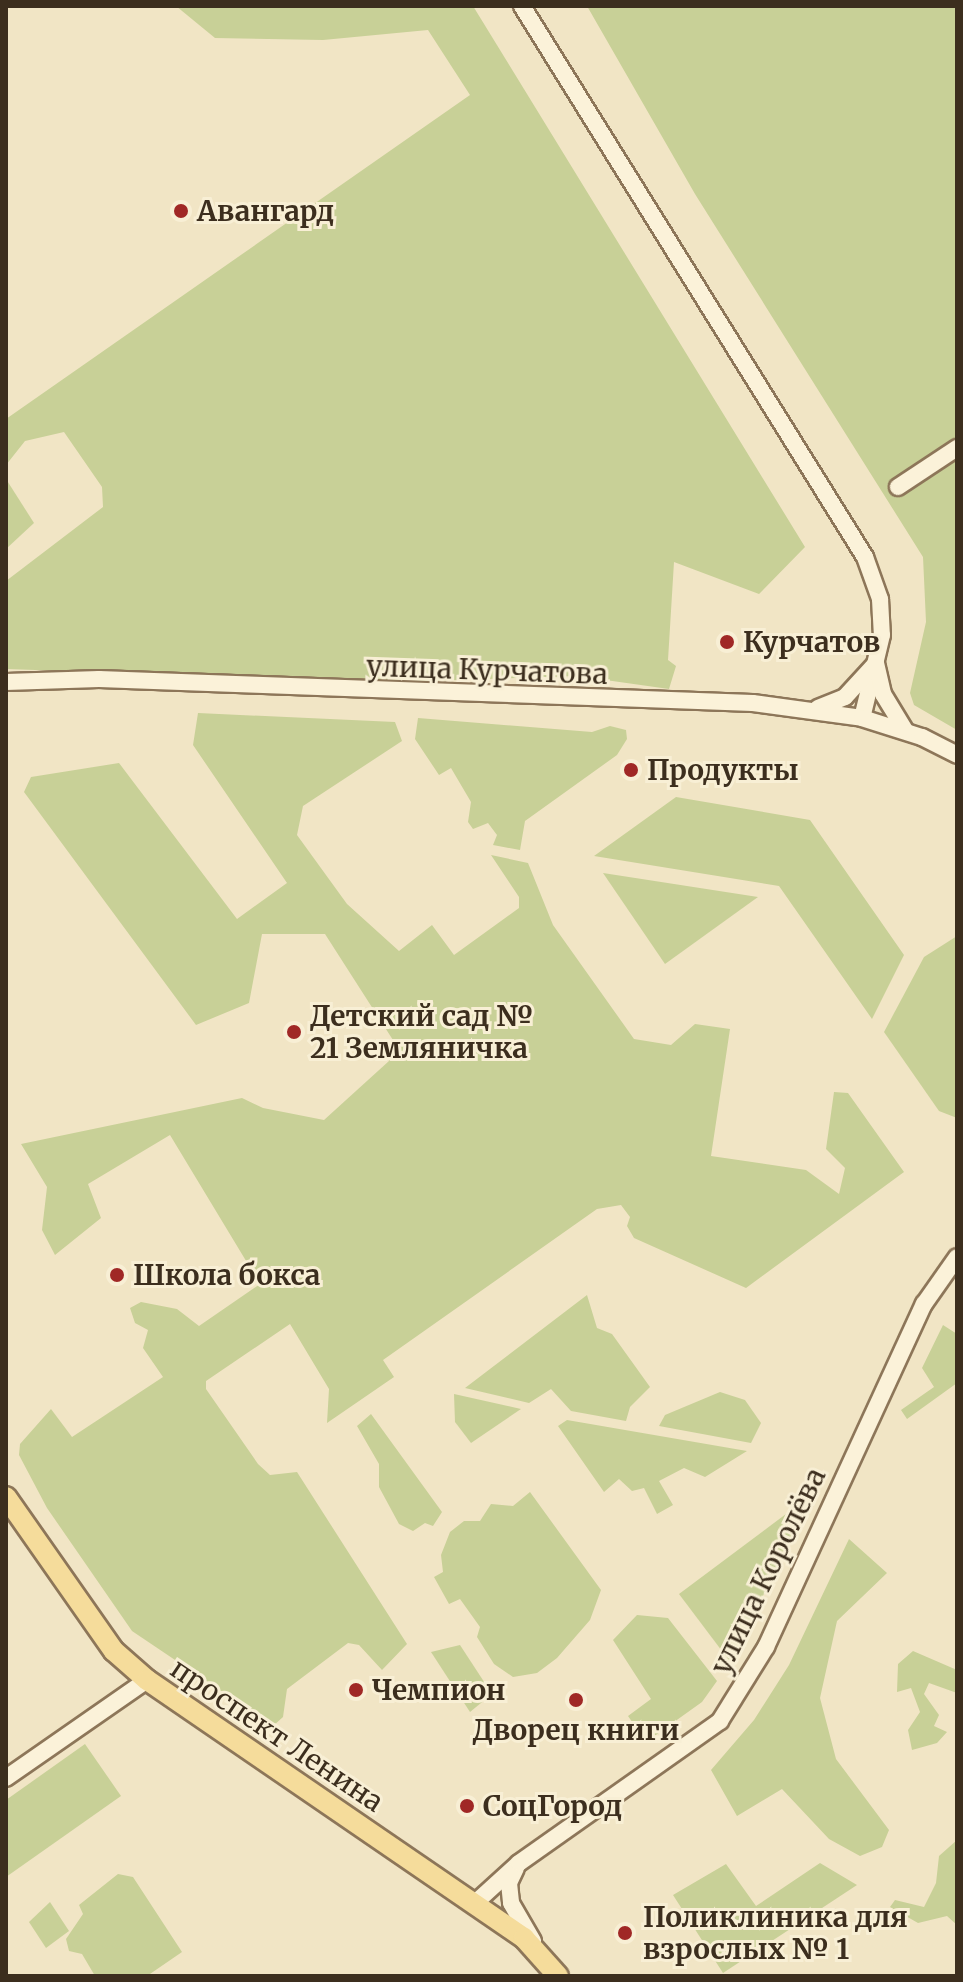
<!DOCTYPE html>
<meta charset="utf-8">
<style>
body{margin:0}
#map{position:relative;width:963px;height:1982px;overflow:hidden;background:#f1e5c5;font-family:Merriweather,serif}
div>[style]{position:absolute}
.green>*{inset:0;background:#c8d097}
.roads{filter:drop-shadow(2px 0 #8d7659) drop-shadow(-2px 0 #8d7659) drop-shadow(0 2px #8d7659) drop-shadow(0 -2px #8d7659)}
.minor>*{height:16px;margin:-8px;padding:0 8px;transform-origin:8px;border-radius:8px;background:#fbf2d9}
.major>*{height:20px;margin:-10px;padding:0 10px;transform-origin:10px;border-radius:10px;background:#f5dc9b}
.dots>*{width:22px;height:22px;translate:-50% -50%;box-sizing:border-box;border:4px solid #f8efd5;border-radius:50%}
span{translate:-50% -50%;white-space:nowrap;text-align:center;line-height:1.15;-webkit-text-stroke:6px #f8efd5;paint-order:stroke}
.poi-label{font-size:28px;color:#3c2e1e;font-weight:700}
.left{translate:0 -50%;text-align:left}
.street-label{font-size:28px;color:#3c2e1e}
.frame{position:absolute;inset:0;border:8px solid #3c2e1e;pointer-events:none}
</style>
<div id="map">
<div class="green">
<i style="clip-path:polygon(176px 6px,473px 6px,805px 547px,759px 594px,674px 562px,668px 660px,676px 666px,669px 689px,577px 676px,393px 682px,6px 669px,6px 581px,103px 507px,102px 487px,64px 432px,25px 441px,6px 465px,6px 419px,470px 95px,428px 30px,323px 40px,215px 38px)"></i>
<i style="clip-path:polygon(587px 6px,957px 6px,957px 730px,914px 705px,910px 693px,926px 622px,923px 557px,695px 194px)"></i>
<i style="clip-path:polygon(6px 479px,34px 523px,6px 549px)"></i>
<i style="clip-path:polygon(198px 713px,395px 722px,402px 741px,303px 806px,297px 835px,347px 904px,399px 951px,432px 925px,454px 955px,519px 908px,519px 897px,491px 855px,528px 863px,553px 925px,634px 1039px,671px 1045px,695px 1024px,730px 1029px,711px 1156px,806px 1170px,839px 1194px,845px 1168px,826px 1149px,834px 1092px,848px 1093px,904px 1172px,746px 1288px,634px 1238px,627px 1226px,630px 1217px,621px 1205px,597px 1209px,383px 1360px,394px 1377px,327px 1423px,329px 1389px,290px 1324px,206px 1381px,206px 1389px,258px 1464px,270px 1475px,297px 1472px,407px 1644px,382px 1670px,359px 1645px,348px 1643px,287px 1689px,283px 1717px,273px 1726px,132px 1631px,47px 1508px,19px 1455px,20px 1444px,51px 1409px,72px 1437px,163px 1377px,143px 1348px,148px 1330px,135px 1323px,130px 1308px,141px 1302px,177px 1309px,199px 1326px,260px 1284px,170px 1135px,88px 1184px,101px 1218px,55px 1255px,42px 1230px,47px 1187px,21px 1144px,242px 1098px,263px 1108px,324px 1120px,400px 1051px,325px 934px,262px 934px,249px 1003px,196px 1025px,24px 792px,31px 777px,119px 763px,237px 919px,287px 883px,193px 745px)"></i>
<i style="clip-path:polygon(418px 718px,592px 732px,610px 726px,626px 730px,627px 739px,617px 755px,525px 821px,520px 850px,493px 845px,497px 835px,488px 823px,473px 829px,468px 822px,471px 802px,451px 768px,439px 775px,415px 739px)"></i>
<i style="clip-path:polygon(676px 797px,810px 820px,904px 955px,872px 1019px,779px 886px,594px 856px)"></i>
<i style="clip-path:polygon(603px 873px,758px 897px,665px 964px)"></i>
<i style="clip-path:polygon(957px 936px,957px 1118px,939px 1111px,884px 1032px,924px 957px)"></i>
<i style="clip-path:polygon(587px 1295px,597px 1328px,612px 1334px,650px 1387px,630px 1407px,626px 1421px,571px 1411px,551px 1389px,529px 1403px,465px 1388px)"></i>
<i style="clip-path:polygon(943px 1325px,957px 1334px,957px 1383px,907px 1419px,901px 1410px,934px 1387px,922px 1368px)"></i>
<i style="clip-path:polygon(720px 1392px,745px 1400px,761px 1423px,751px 1443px,659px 1426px,665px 1415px)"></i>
<i style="clip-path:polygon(454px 1394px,521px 1409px,471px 1443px,455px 1422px)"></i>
<i style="clip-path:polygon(371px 1414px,442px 1512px,433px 1526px,425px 1523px,413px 1531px,399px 1524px,379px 1487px,379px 1464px,357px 1426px)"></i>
<i style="clip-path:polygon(567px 1420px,747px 1451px,705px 1477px,684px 1468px,659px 1481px,673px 1505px,657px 1514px,644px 1488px,632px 1491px,619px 1479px,604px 1492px,558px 1426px)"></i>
<i style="clip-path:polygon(530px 1492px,601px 1590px,590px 1620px,557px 1658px,537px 1673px,513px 1677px,494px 1664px,477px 1637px,480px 1627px,460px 1599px,449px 1604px,434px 1577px,443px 1572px,441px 1555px,450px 1532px,464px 1521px,480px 1521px,491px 1504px,513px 1506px)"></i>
<i style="clip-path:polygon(790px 1511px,797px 1524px,731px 1663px,679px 1594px)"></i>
<i style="clip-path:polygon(849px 1539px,887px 1573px,837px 1621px,820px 1698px,836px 1759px,889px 1830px,882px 1847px,860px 1856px,829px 1839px,782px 1789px,737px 1816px,711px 1770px,754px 1720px,789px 1665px)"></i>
<i style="clip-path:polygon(637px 1615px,668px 1618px,717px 1681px,702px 1702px,646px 1742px,628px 1716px,651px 1699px,613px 1640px)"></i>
<i style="clip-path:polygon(460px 1645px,492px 1694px,470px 1712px,431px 1652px)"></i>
<i style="clip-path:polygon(913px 1651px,957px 1670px,957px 1693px,929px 1683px,924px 1694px,939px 1715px,934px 1726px,947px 1732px,937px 1743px,912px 1750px,908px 1730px,920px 1712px,911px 1688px,897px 1692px,898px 1664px)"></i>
<i style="clip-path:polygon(85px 1744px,121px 1796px,6px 1877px,6px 1800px)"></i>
<i style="clip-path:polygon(957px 1840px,957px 1925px,947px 1916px,918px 1923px,890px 1907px,895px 1900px,924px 1907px,936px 1883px,939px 1856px)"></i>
<i style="clip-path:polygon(820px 1863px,857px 1885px,723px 1973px,673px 1895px,726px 1864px,756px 1906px)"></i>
<i style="clip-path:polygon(118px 1874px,133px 1877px,182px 1952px,147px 1976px,95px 1976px,82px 1954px,69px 1951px,66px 1939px,83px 1914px,79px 1905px)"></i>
<i style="clip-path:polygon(50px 1902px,69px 1931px,46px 1948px,29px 1922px)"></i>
</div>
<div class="roads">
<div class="minor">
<i style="left:522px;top:6px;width:649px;rotate:58.1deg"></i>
<i style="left:865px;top:557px;width:45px;rotate:70.3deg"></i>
<i style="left:880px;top:599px;width:36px;rotate:87deg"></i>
<i style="left:882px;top:635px;width:85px;rotate:103.5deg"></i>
<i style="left:898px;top:487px;width:71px;rotate:-33.5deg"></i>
<i style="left:6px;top:682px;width:93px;rotate:-1.8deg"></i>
<i style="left:99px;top:679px;width:654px;rotate:2.1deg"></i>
<i style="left:753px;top:703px;width:110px;rotate:7.8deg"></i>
<i style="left:862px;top:718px;width:63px;rotate:17.6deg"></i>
<i style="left:922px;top:737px;width:39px;rotate:27deg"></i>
<i style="left:818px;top:708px;width:29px;rotate:-22deg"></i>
<i style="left:845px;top:697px;width:46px;rotate:-47.6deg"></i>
<i style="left:876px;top:663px;width:32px;rotate:77deg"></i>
<i style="left:883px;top:694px;width:42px;rotate:58.6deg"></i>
<i style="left:6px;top:1778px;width:172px;rotate:-34.8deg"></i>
<i style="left:516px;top:1868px;width:17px;rotate:115deg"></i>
<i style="left:509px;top:1883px;width:20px;rotate:84deg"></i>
<i style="left:511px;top:1903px;width:44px;rotate:59.9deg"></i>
<i style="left:474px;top:1904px;width:61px;rotate:-42.3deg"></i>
<i style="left:519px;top:1863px;width:246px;rotate:-35.2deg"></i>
<i style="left:720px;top:1721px;width:87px;rotate:-58.1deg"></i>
<i style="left:766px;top:1647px;width:378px;rotate:-65.3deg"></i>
<i style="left:924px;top:1304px;width:57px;rotate:-54.9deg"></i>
</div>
<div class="major">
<i style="left:6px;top:1497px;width:188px;rotate:55deg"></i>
<i style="left:114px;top:1651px;width:44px;rotate:41.3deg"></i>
<i style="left:147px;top:1680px;width:457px;rotate:34.4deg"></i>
<i style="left:524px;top:1938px;width:51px;rotate:48.2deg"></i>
</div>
</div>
<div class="dots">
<i style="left:181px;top:211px;background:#a02826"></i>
<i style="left:727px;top:642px;background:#a02826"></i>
<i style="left:631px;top:770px;background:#a02826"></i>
<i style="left:294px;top:1032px;background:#a02826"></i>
<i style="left:117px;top:1275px;background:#a02826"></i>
<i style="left:356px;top:1690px;background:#a02826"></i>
<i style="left:576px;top:1700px;background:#a02826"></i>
<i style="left:467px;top:1806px;background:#a02826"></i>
<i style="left:625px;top:1933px;background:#a02826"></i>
</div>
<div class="poi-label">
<span class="left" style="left:197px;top:211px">Авангард</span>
<span class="left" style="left:743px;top:642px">Курчатов</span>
<span class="left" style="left:647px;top:770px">Продукты</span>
<span class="left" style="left:310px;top:1032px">Детский сад №<br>21 Земляничка</span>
<span class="left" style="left:133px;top:1275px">Школа бокса</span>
<span class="left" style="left:372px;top:1690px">Чемпион</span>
<span style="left:576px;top:1730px">Дворец книги</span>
<span class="left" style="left:483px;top:1806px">СоцГород</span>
<span class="left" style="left:643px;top:1933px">Поликлиника для<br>взрослых № 1</span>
</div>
<div class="street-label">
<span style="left:487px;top:670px;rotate:2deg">улица Курчатова</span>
<span style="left:768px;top:1571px;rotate:-64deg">улица Королёва</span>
<span style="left:277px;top:1735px;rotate:34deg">проспект Ленина</span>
</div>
<div class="frame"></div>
</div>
